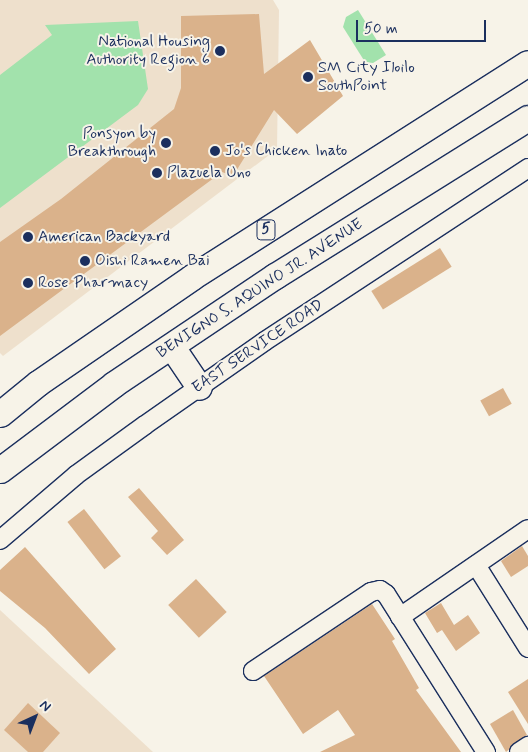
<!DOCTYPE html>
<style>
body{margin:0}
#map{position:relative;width:528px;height:752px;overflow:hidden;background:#f7f3e8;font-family:Mynerve,sans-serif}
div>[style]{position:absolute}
.built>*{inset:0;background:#eee0cc}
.green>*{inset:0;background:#a2e2ac}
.building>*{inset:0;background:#dab28b;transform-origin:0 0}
.roads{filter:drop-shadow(1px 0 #1b2f5e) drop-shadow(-1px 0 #1b2f5e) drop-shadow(0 1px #1b2f5e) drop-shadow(0 -1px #1b2f5e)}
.minor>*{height:18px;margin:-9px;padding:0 9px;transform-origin:9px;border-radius:9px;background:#f7f3e8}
.highway>*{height:25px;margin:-12.5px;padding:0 12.5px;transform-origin:12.5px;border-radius:12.5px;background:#f7f3e8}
.dots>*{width:14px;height:14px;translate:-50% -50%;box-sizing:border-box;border:2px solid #f7f3e8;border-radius:50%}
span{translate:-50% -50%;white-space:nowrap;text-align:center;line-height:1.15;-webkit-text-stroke:4px #f7f3e8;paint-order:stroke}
.shield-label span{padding:1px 4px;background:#f7f3e8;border:1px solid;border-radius:4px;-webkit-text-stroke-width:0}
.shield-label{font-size:15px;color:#1b2f5e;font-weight:700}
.poi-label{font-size:16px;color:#1b2f5e}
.right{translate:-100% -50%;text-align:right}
.left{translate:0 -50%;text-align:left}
.street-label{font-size:16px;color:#1b2f5e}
.north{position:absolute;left:10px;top:692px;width:50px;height:50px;-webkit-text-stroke:4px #f7f3e8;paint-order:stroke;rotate:43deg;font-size:14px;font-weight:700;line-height:20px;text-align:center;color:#1b2f5e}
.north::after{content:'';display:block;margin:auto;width:18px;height:22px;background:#1b2f5e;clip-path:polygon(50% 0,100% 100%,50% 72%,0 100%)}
.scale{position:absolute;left:356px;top:20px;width:130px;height:22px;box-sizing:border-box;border:2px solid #1b2f5e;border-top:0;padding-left:6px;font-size:15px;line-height:18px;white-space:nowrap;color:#1b2f5e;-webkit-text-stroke:4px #f7f3e8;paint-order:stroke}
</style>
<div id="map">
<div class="built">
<i style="clip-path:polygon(0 0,273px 0,279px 10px,277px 149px,3px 356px,0 353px)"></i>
<i style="clip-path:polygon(0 610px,153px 752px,0 752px)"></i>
</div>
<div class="green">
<i style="clip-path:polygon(358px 10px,386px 55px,373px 63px,365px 62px,343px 27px,346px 17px)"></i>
<i style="clip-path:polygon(138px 21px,148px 89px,138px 105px,0 208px,0 75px,52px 35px,45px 25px)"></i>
</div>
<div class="building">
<i style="clip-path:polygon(259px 14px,264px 74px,310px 40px,343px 96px,297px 134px,274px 110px,233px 176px,222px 172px,0 336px,0 242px,61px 199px,174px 109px,181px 88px,181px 16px)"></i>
<i style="left:440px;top:248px;width:22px;height:81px;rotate:58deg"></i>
<i style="left:503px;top:388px;width:18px;height:26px;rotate:61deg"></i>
<i style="clip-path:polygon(139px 488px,184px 540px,167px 555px,151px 538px,158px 531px,128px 497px)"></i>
<i style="left:84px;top:509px;width:60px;height:21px;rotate:52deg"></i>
<i style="clip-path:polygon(522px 546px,528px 556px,528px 566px,511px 577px,501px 561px)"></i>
<i style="clip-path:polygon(25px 547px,116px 649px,89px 674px,45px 628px,0 591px,0 570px)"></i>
<i style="left:196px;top:579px;width:45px;height:38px;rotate:47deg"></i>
<i style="clip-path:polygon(441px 603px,454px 625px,468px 615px,480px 633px,456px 651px,442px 630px,437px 633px,425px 613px)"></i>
<i style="clip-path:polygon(372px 604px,395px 639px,392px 641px,419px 688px,416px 690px,461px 752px,320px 752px,355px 735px,338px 710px,303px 734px,264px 676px)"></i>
<i style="clip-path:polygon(528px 679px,528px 724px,508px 692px)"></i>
<i style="clip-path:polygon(28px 703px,60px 733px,43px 752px,28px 752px,4px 730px)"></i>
<i style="clip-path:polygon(513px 710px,527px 735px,506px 752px,490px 724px)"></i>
</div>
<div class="roads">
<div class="minor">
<i style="left:0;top:540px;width:100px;rotate:-40.5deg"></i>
<i style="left:76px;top:475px;width:85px;rotate:-35.9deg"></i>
<i style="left:145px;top:425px;width:146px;rotate:-35deg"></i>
<i style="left:265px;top:341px;width:315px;rotate:-33.3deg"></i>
<i style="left:476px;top:565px;width:98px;rotate:57.9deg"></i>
<i style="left:400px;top:617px;width:155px;rotate:-34.5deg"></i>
<i style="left:253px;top:671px;width:142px;rotate:-33.8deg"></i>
<i style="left:371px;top:592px;width:9px;rotate:-13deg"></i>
<i style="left:380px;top:590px;width:7px;rotate:34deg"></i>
<i style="left:386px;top:594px;width:187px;rotate:57.7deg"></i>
<i style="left:519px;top:752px;width:11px;rotate:-34deg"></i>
</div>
<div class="highway">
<i style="left:172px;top:347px;width:48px;rotate:56deg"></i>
<i style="left:0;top:414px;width:49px;rotate:-39.2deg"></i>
<i style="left:38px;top:383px;width:187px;rotate:-34.5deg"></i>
<i style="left:192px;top:277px;width:398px;rotate:-32.5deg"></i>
<i style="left:0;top:470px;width:143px;rotate:-37deg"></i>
<i style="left:114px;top:384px;width:194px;rotate:-33.9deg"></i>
<i style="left:275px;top:276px;width:298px;rotate:-32deg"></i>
</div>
</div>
<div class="dots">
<i style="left:220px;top:51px;background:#1b2f5e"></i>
<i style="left:308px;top:77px;background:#1b2f5e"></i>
<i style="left:166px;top:143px;background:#1b2f5e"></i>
<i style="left:215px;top:151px;background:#1b2f5e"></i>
<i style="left:157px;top:173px;background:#1b2f5e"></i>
<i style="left:28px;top:237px;background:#1b2f5e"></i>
<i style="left:85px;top:261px;background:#1b2f5e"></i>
<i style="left:28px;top:283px;background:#1b2f5e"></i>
</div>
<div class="shield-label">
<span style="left:266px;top:230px">5</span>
</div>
<div class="poi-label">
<span class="right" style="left:210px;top:51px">National Housing<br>Authority Region 6</span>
<span class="left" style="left:318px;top:77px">SM City Iloilo<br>SouthPoint</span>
<span class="right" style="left:156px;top:143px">Ponsyon by<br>Breakthrough</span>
<span class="left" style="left:225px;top:151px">Jo's Chicken Inato</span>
<span class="left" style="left:167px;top:173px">Plazuela Uno</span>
<span class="left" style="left:38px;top:237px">American Backyard</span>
<span class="left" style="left:95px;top:261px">Oishi Ramen Bai</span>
<span class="left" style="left:38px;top:283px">Rose Pharmacy</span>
</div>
<div class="street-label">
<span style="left:260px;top:289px;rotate:-33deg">BENIGNO S. AQUINO JR. AVENUE</span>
<span style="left:258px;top:347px;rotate:-34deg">EAST SERVICE ROAD</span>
</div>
<div class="north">N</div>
<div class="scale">50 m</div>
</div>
